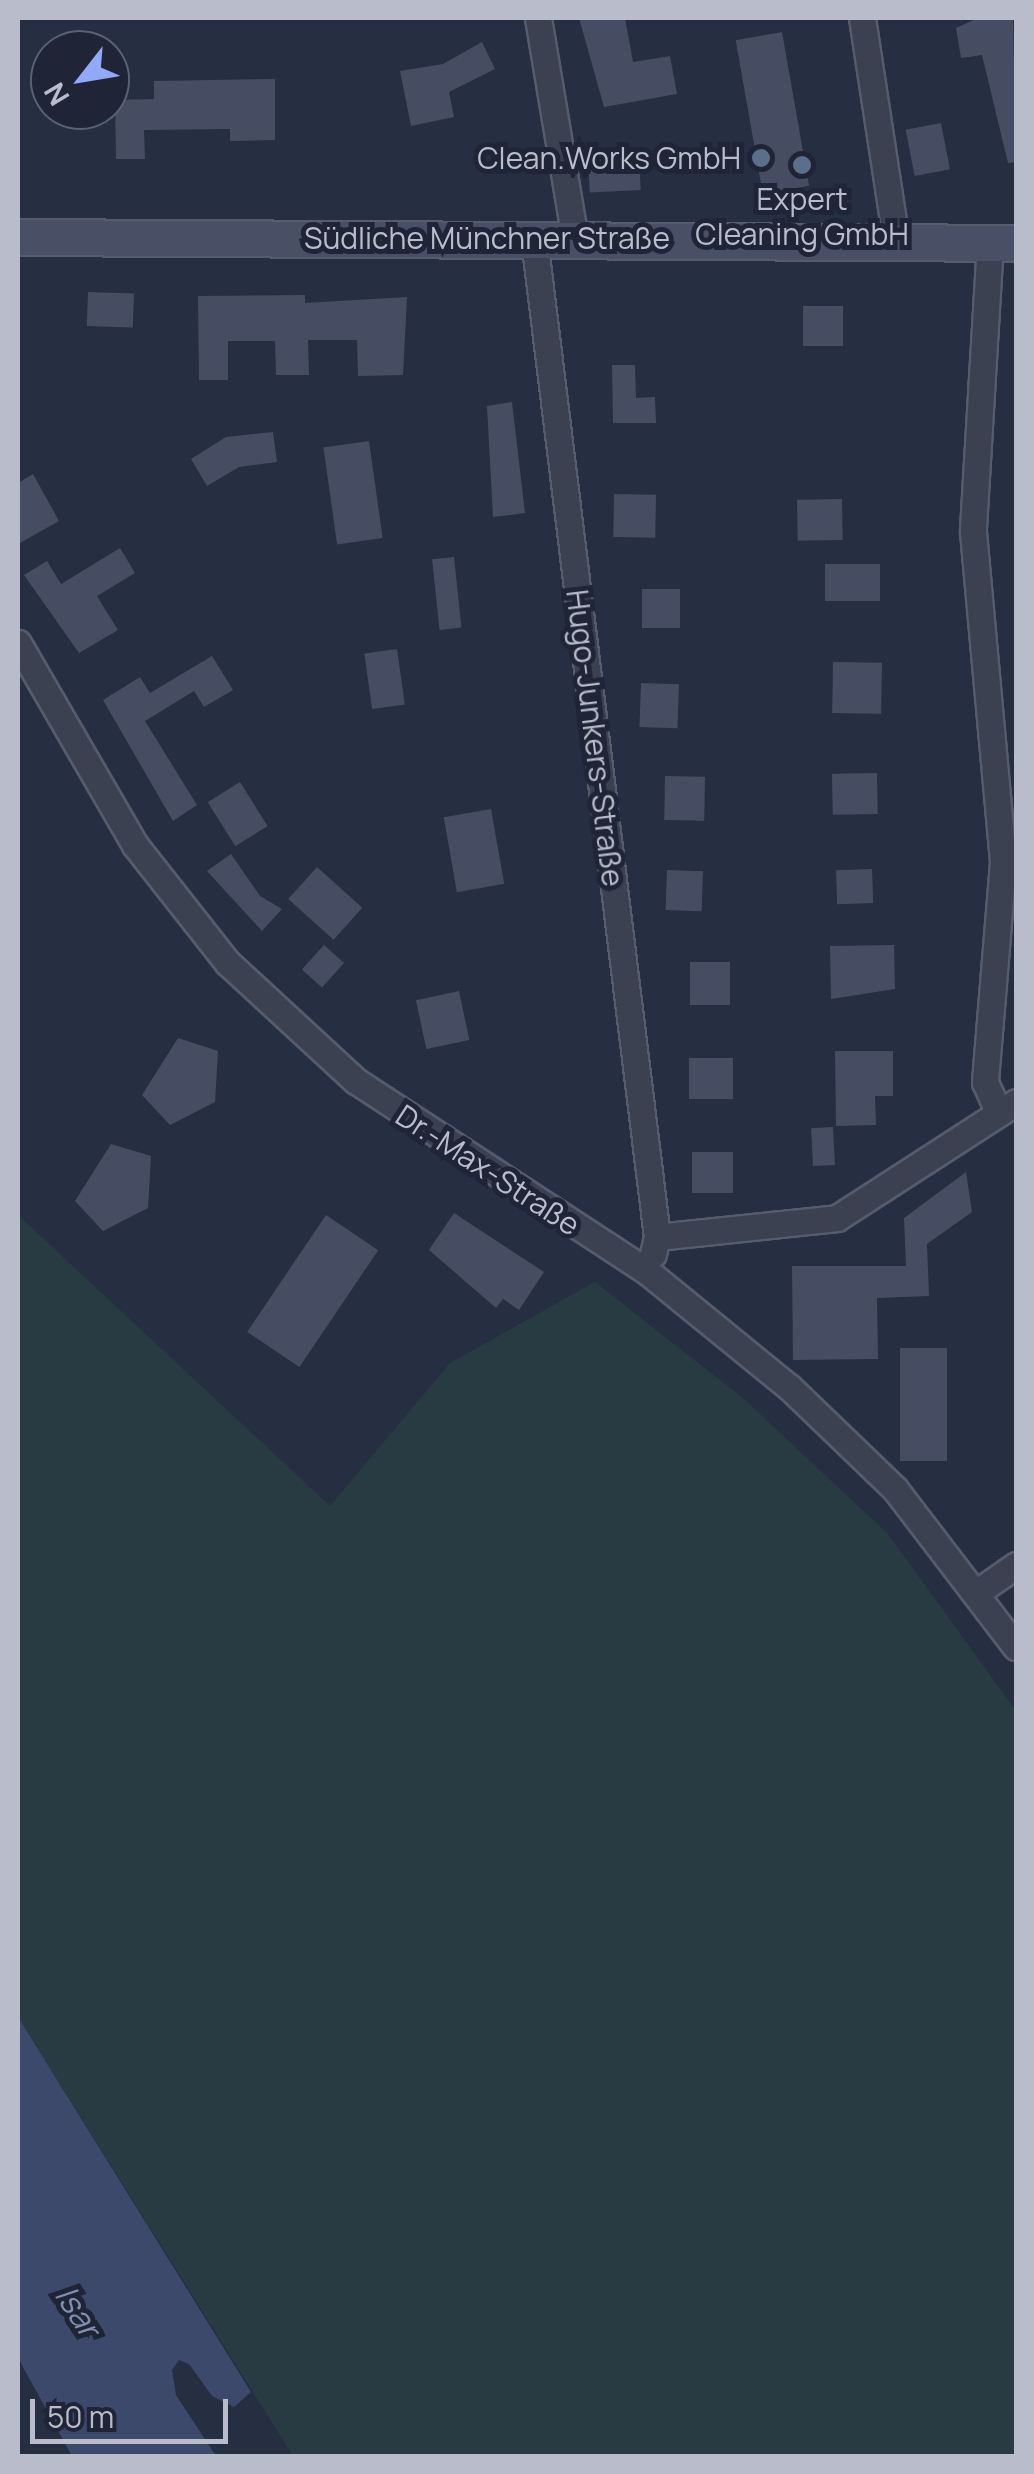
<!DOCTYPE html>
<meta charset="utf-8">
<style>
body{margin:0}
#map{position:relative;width:1034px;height:2474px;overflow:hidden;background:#262e41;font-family:Manrope,sans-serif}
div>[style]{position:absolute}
.green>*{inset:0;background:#293b42}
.water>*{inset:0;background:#3c496a}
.building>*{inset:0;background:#464d63;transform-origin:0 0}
.roads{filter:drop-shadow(2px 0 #565c6b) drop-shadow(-2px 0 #565c6b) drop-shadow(0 2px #565c6b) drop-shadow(0 -2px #565c6b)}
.street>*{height:25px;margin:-12.5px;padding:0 12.5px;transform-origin:12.5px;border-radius:12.5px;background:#3b4151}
.secondary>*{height:35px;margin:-17.5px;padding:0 17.5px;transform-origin:17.5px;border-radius:17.5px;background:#494f64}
.dots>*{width:28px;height:28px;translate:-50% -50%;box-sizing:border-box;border:5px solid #1f2536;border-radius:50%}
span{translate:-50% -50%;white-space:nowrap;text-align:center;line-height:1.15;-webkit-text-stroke:10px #1f2536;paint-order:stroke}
.poi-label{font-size:30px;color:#b8bccb}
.right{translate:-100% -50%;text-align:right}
.street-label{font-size:30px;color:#b8bccb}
.water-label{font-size:32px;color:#7f8eb2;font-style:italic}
.frame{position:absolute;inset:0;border:20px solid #b8bccb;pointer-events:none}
.north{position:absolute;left:30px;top:30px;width:100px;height:100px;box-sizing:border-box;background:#1f2536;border:2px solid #5c6172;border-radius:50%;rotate:239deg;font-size:28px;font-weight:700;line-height:40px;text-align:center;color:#b8bccb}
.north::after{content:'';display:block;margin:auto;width:35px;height:45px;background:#91a9f7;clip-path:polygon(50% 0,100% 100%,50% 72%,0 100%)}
.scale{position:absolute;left:30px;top:2399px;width:198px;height:45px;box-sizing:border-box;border:5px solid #b8bccb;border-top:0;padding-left:12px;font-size:30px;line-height:35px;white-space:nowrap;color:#b8bccb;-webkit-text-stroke:8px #1f2536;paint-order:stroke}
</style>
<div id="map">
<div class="green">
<i style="clip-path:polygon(18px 1215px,330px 1506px,450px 1363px,595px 1282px,744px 1399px,888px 1534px,1016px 1711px,1016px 2456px,293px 2456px,18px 2017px)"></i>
</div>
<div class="water">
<i style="clip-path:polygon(18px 2017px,251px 2392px,234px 2407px,212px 2396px,189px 2364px,179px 2360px,172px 2370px,176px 2395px,216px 2456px,72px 2456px,18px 2358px)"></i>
</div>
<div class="building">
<i style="clip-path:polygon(579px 18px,625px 18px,633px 62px,670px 56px,677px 94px,604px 107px)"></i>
<i style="clip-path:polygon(978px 18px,1013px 18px,1016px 162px,1008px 163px,982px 55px,961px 58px,956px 28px)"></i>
<i style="left:782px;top:32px;width:156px;height:47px;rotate:80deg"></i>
<i style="clip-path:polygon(482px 42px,495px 69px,449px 92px,454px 117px,411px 126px,400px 71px,443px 64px)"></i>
<i style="clip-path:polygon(275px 79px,275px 140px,230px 141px,230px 129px,144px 130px,145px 159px,116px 159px,115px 100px,154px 99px,154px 81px)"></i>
<i style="left:941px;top:123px;width:47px;height:36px;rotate:79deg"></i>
<i style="left:639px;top:157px;width:33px;height:51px;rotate:87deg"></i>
<i style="left:88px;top:292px;width:46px;height:34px;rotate:2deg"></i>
<i style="clip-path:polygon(305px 295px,305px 303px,407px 297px,403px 375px,358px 376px,357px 340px,308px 340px,309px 375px,276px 375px,275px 341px,228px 341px,228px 380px,199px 380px,198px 296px)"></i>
<i style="left:803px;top:306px;width:40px;height:40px"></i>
<i style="clip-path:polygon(612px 365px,635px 365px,636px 398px,655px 397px,656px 423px,613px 423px)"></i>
<i style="clip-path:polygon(512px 402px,525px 513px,493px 517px,487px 406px)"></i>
<i style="clip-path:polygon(273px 432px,277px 462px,239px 467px,207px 486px,191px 459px,226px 437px)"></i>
<i style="left:369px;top:441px;width:98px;height:46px;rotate:82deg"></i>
<i style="clip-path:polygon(33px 474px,59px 521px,18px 544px,18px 483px)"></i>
<i style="left:614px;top:494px;width:42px;height:43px;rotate:1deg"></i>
<i style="left:842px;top:499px;width:41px;height:45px;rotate:89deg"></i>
<i style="clip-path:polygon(120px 548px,135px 573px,97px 596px,118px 630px,79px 653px,24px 575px,47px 561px,61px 584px)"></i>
<i style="left:454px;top:557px;width:71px;height:22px;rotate:84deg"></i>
<i style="left:825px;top:564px;width:55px;height:37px"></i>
<i style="left:680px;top:589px;width:39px;height:38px;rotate:90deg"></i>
<i style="left:397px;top:649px;width:56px;height:33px;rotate:82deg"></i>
<i style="clip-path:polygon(212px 656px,233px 690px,204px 707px,194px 691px,145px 721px,197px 805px,173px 821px,103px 700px,140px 677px,150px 693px)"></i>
<i style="left:833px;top:662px;width:49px;height:51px;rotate:1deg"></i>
<i style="left:641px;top:683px;width:38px;height:44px;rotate:2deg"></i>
<i style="left:877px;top:773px;width:41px;height:45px;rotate:89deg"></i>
<i style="left:665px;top:776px;width:40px;height:44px;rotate:1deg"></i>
<i style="left:240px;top:782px;width:52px;height:38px;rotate:58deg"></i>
<i style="left:491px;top:809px;width:76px;height:48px;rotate:80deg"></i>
<i style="clip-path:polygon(231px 854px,260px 896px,282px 909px,262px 931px,207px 871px)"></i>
<i style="left:317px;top:867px;width:61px;height:43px;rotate:42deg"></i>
<i style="left:872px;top:869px;width:34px;height:36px;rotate:88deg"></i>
<i style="left:667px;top:870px;width:36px;height:40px;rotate:2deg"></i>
<i style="left:324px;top:945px;width:27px;height:33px;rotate:42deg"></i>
<i style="clip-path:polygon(894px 945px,895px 989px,831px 999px,830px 946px)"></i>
<i style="left:690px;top:962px;width:40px;height:43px"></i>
<i style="left:459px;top:991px;width:50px;height:44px;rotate:78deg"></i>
<i style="clip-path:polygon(178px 1038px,218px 1051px,215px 1102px,170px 1125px,142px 1095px)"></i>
<i style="clip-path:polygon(835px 1051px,893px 1051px,893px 1096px,875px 1096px,876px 1125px,836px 1126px)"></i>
<i style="left:733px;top:1058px;width:41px;height:44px;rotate:90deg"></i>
<i style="left:833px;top:1127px;width:38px;height:22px;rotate:87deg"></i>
<i style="clip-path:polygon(111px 1144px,151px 1156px,148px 1208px,103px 1231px,75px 1201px)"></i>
<i style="left:692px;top:1152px;width:41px;height:41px"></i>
<i style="clip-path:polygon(966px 1172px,972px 1212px,927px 1244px,929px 1296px,877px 1298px,878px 1359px,793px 1360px,792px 1266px,906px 1266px,904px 1218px)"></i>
<i style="clip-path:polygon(454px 1213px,544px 1272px,519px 1310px,503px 1299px,496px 1308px,429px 1250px)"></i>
<i style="left:326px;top:1215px;width:63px;height:141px;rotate:34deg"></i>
<i style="left:900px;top:1348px;width:47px;height:113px"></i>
</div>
<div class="roads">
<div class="street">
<i style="left:538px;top:18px;width:224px;rotate:80.5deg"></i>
<i style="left:862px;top:18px;width:224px;rotate:81.3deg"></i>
<i style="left:534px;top:239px;width:1006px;rotate:82.97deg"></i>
<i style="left:990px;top:242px;width:290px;rotate:93.4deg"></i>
<i style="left:973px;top:532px;width:331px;rotate:84.8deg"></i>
<i style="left:1003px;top:862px;width:221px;rotate:94.7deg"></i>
<i style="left:985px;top:1082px;width:34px;rotate:66deg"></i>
<i style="left:18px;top:643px;width:233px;rotate:59.9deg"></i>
<i style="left:135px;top:845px;width:150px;rotate:51.8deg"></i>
<i style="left:228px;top:963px;width:174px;rotate:42.7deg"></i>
<i style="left:356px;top:1081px;width:350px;rotate:33.2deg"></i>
<i style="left:649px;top:1273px;width:181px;rotate:39.2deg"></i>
<i style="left:789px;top:1387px;width:147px;rotate:43.9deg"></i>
<i style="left:895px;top:1489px;width:199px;rotate:52.6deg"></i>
<i style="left:653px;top:1254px;width:17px;rotate:-77deg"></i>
<i style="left:657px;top:1237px;width:181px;rotate:-6deg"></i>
<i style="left:837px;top:1218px;width:213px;rotate:-32.9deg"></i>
<i style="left:976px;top:1593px;width:49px;rotate:-35deg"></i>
</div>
<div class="secondary">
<i style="left:18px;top:237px;width:998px;rotate:0.34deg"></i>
</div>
</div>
<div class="dots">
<i style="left:761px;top:158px;background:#5c6f8a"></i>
<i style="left:802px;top:165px;background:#5c6f8a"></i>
</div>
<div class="poi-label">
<span class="right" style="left:741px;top:158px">Clean.Works GmbH</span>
<span style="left:802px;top:216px">Expert<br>Cleaning GmbH</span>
</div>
<div class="street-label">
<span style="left:487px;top:238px">Südliche Münchner Straße</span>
<span style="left:595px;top:738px;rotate:83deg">Hugo-Junkers-Straße</span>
<span style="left:488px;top:1170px;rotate:33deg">Dr.-Max-Straße</span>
</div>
<div class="water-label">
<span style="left:78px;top:2311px;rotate:57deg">Isar</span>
</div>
<div class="frame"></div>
<div class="north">N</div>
<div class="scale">50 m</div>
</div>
